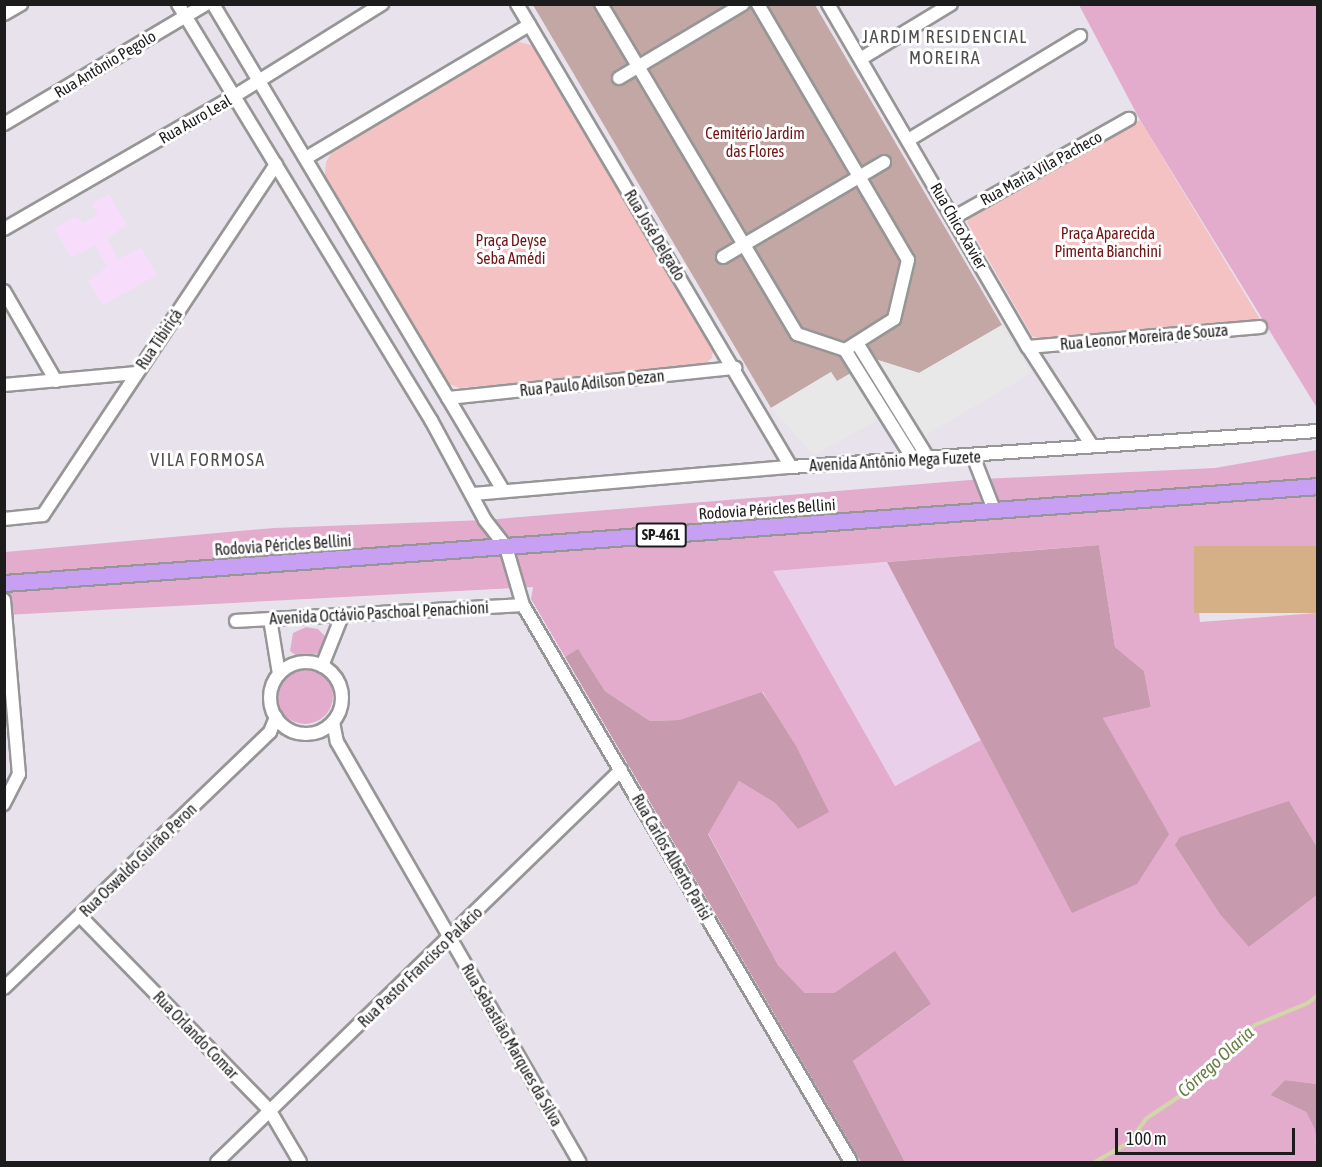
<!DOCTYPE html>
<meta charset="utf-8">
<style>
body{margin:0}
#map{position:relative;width:1322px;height:1167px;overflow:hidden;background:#e8e2ec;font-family:"Asap Condensed",sans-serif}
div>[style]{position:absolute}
.education>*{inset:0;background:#f8dcfc}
.farmland>*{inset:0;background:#e9cfea}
.grass>*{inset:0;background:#e3accd}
.round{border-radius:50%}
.forest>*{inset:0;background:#c89aad}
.cemetery>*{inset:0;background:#c3a7a5}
.park>*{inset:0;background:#f4c2c3}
.pitch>*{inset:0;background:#d5af86;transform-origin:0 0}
.parking>*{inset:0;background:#e8e8e8}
.stream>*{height:4px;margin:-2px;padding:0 2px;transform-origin:2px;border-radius:2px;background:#d1d7a6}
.roads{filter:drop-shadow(2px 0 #969696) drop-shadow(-2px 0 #969696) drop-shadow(0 2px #969696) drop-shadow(0 -2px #969696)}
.minor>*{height:12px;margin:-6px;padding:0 6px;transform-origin:6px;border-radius:6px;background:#fff}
.minor>.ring{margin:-6px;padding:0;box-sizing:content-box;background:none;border:12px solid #fff;border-radius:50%}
.major>*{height:15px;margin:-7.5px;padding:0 7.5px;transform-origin:7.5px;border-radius:7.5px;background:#c7a0f3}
span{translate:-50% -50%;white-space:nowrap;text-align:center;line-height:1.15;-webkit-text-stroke:6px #fff;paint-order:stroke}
.shield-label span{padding:2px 4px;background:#fff;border:2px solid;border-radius:4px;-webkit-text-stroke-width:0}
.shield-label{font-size:15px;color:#1c1c1c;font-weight:700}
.street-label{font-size:16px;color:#1c1c1c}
.park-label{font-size:16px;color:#701416}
.neighbourhood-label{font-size:18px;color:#4f4f4f;letter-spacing:1.5px}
.water-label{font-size:18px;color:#667e41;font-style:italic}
.frame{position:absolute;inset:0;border:6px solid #1c1c1c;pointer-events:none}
.scale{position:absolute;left:1115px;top:1128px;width:180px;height:27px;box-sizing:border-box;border:3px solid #1c1c1c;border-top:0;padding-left:8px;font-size:18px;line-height:21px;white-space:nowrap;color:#1c1c1c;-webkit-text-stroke:4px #fff;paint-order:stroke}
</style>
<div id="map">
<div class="education">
<i style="clip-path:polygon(109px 194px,127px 225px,107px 238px,118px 259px,141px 248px,157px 275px,103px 305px,88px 281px,107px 267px,95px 245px,72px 258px,54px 228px,75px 217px,84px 223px,98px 215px,92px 204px)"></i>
</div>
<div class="farmland">
<i style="clip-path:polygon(887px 562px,981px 740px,895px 786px,773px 571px)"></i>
</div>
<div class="grass">
<i style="clip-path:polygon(1079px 5px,1317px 5px,1317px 408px,1140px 120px)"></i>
<i style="clip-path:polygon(evenodd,1317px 450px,1317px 546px,1194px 557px,1200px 622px,1317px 613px,1317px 847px,1289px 801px,1249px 947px,1317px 895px,1317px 1084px,1285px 1080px,1270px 1095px,1306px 1112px,1315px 1130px,1317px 1162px,905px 1162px,853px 1061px,930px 1005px,895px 952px,834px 993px,805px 993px,778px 965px,708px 833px,739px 781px,775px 803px,798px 829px,774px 713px,763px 692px,679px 720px,650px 721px,605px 691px,578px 650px,565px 657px,531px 599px,533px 587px,5px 615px,5px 552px,274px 528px,485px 520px,982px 479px,1215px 468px,1317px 450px,1099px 545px,1115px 647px,1144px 671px,1151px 707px,1103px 718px,1168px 834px,1072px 912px,981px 740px,895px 786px,773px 571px,1099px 545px)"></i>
<i style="clip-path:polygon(306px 627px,318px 629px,326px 637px,323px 653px,297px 656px,290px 651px,293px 633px)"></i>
<i class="round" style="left:277px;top:668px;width:56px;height:56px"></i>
</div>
<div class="forest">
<i style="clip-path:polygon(1099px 545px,1115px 647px,1144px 671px,1151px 707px,1103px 718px,1169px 834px,1137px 884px,1072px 913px,887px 562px)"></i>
<i style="clip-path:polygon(578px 649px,605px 691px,650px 721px,679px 720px,762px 692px,796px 746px,829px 812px,798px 829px,775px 803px,739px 781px,708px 834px,778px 965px,805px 993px,834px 993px,895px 951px,931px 1004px,853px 1061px,905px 1162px,861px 1162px,565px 657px)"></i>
<i style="clip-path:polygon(1289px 801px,1317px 847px,1317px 895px,1249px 947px,1220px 914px,1175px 845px,1180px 837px)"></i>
<i style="clip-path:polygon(1285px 1080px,1317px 1084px,1317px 1157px,1315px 1130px,1306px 1112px,1270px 1095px)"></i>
</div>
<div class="cemetery">
<i style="clip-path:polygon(533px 5px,815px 5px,1002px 325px,919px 373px,874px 359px,837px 382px,831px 372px,771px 408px)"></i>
</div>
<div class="park">
<i style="clip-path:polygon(516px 41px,534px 46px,713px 349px,712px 358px,700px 367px,459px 388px,447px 383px,325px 175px,326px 162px,333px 150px)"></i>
<i style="clip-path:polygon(1140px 120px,1260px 319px,1040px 339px,1032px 336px,967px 222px,971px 215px)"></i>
</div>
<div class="pitch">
<i style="left:1317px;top:546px;width:67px;height:123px;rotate:90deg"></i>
</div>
<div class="parking">
<i style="clip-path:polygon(1002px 325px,1031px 373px,899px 451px,879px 419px,814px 455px,771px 408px,831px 372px,837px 381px,875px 359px,919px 373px)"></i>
</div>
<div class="stream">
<i style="left:1095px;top:1162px;width:38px;rotate:-30deg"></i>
<i style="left:1128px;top:1143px;width:31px;rotate:-53deg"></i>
<i style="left:1147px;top:1118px;width:54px;rotate:-33.7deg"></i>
<i style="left:1192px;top:1088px;width:89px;rotate:-45deg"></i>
<i style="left:1255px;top:1025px;width:57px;rotate:-22.5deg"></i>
<i style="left:1308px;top:1003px;width:13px;rotate:-39deg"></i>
</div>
<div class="roads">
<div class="minor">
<i style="left:178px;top:4px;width:487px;rotate:58.7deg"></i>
<i style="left:431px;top:420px;width:114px;rotate:61.6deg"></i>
<i style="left:485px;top:520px;width:34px;rotate:52deg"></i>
<i style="left:506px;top:547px;width:60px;rotate:73.7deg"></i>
<i style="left:523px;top:605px;width:646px;rotate:59.51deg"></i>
<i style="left:213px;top:4px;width:566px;rotate:59.18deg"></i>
<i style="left:517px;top:4px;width:538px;rotate:59.38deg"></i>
<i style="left:601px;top:4px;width:384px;rotate:59.3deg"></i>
<i style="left:797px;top:334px;width:51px;rotate:18.4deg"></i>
<i style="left:845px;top:350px;width:58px;rotate:-32.3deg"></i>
<i style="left:894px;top:319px;width:61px;rotate:-76.7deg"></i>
<i style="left:908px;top:260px;width:297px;rotate:-120.4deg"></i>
<i style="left:828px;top:4px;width:397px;rotate:59.8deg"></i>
<i style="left:1028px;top:347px;width:118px;rotate:57.1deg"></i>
<i style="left:4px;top:14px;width:20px;rotate:-30deg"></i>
<i style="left:862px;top:58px;width:104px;rotate:-31.2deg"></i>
<i style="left:619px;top:78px;width:144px;rotate:-30.8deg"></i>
<i style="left:4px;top:124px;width:235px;rotate:-30.7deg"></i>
<i style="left:910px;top:139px;width:199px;rotate:-31.2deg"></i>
<i style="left:306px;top:158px;width:260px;rotate:-30.8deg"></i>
<i style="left:953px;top:218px;width:202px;rotate:-29.4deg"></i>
<i style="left:4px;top:229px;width:264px;rotate:-30deg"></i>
<i style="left:233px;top:97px;width:176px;rotate:-32deg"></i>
<i style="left:723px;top:257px;width:187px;rotate:-30.5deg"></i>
<i style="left:4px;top:291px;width:104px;rotate:60deg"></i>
<i style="left:857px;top:343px;width:135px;rotate:58.3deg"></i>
<i style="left:1028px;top:347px;width:233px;rotate:-4.9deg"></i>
<i style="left:845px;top:350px;width:128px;rotate:58deg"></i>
<i style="left:4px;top:385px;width:133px;rotate:-5.2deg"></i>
<i style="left:448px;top:398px;width:289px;rotate:-6deg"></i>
<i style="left:973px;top:456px;width:58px;rotate:68.7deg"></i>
<i style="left:473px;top:494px;width:319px;rotate:-4.9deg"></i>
<i style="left:791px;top:467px;width:528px;rotate:-3.91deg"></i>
<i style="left:4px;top:519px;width:39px;rotate:-6deg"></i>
<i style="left:43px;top:515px;width:421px;rotate:-56.4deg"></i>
<i style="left:4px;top:600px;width:175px;rotate:85.1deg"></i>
<i style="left:19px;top:774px;width:34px;rotate:117deg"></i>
<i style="left:270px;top:619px;width:56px;rotate:80.7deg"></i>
<i style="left:236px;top:621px;width:287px;rotate:-3.2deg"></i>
<i class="ring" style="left:270px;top:662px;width:60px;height:60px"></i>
<i style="left:322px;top:666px;width:54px;rotate:-68.2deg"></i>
<i style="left:333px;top:722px;width:20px;rotate:79deg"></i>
<i style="left:337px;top:742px;width:485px;rotate:60deg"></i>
<i style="left:80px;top:916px;width:272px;rotate:45.7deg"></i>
<i style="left:270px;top:1111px;width:59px;rotate:59.5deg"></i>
<i style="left:4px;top:988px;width:369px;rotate:-43.9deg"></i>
<i style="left:270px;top:732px;width:16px;rotate:-68deg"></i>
<i style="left:217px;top:1162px;width:563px;rotate:-44.14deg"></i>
</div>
<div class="major">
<i style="left:4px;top:583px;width:1318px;rotate:-4.22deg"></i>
</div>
</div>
<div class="shield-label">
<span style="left:661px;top:535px">SP-461</span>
</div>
<div class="street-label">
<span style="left:105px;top:64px;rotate:-31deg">Rua Antônio Pegolo</span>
<span style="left:195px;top:119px;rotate:-30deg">Rua Auro Leal</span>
<span style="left:1041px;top:168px;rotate:-29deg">Rua Maria Vila Pacheco</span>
<span style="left:959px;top:226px;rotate:60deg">Rua Chico Xavier</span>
<span style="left:655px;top:235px;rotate:59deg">Rua José Delgado</span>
<span style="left:1144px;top:337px;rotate:-5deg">Rua Leonor Moreira de Souza</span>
<span style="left:159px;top:339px;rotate:-56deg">Rua Tibiriçá</span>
<span style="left:592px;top:383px;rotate:-6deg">Rua Paulo Adilson Dezan</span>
<span style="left:895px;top:461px;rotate:-3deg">Avenida Antônio Mega Fuzete</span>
<span style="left:767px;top:509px;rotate:-4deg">Rodovia Péricles Bellini</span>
<span style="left:283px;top:545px;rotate:-4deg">Rodovia Péricles Bellini</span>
<span style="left:379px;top:613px;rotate:-3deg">Avenida Octávio Paschoal Penachioni</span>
<span style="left:672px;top:857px;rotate:60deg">Rua Carlos Alberto Parisi</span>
<span style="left:138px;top:860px;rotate:-44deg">Rua Oswaldo Guirão Peron</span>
<span style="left:420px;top:967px;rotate:-44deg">Rua Pastor Francisco Palácio</span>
<span style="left:196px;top:1035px;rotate:46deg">Rua Orlando Comar</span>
<span style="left:512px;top:1045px;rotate:60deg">Rua Sebastião Marques da Silva</span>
</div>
<div class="park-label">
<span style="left:755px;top:142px">Cemitério Jardim<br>das Flores</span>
<span style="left:1108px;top:242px">Praça Aparecida<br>Pimenta Bianchini</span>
<span style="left:511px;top:249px">Praça Deyse<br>Seba Amédi</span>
</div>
<div class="neighbourhood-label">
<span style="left:945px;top:48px">JARDIM RESIDENCIAL<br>MOREIRA</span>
<span style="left:208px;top:460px">VILA FORMOSA</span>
</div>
<div class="water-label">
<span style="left:1216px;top:1062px;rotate:-42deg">Córrego Olaria</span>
</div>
<div class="frame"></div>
<div class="scale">100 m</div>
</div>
